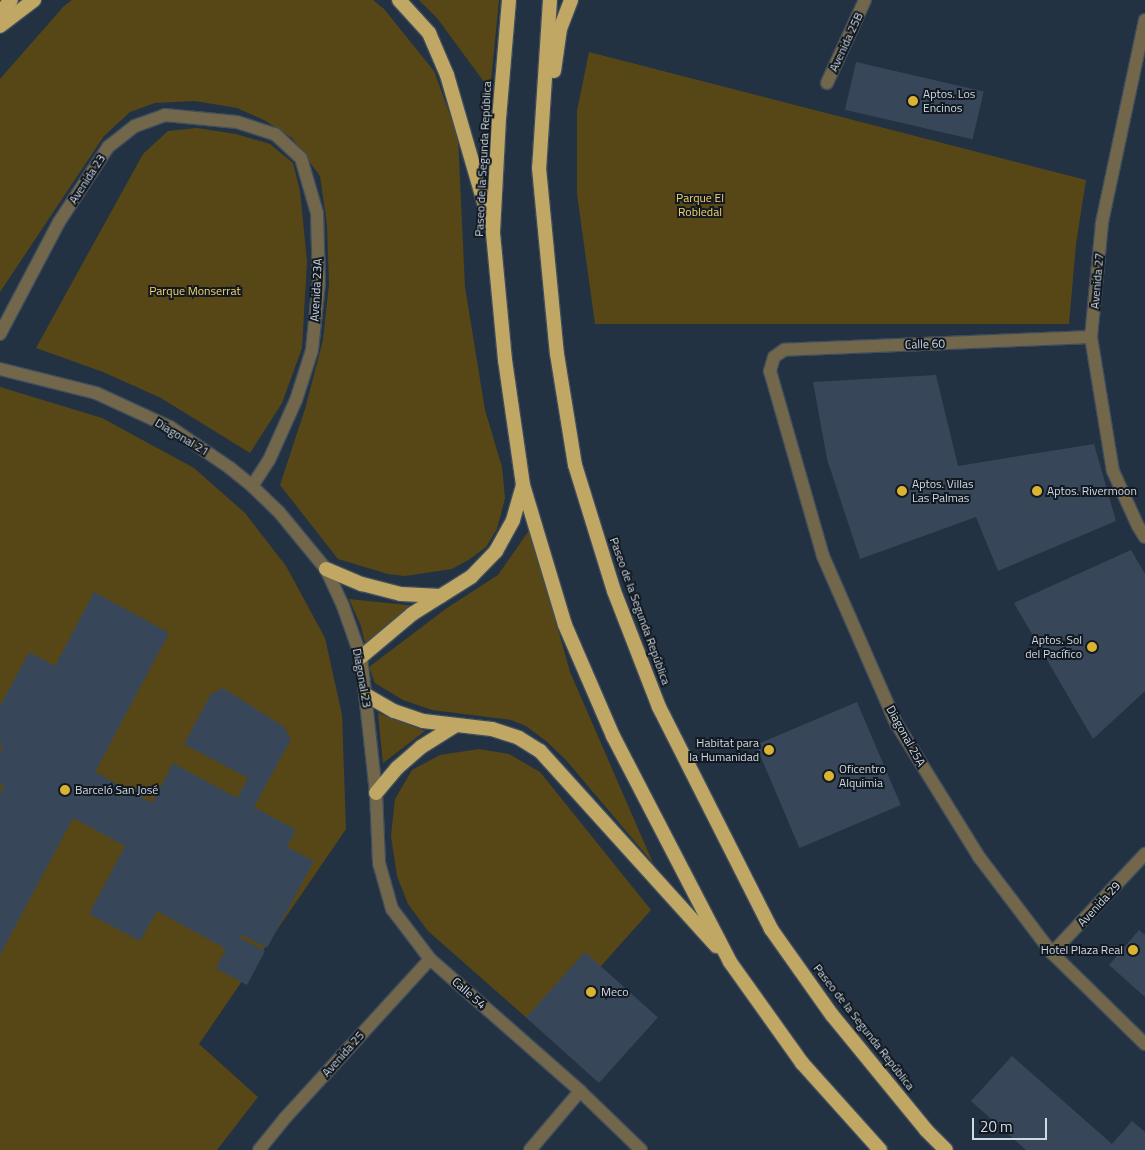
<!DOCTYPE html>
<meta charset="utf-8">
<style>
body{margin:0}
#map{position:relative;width:1145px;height:1150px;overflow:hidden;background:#233243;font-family:"Titillium Web",sans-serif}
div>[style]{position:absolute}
.green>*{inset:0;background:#574717}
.building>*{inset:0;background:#374759;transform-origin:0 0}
.roads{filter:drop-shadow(1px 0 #3f4d5d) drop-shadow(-1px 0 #3f4d5d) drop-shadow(0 1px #3f4d5d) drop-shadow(0 -1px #3f4d5d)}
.minor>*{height:12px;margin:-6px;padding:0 6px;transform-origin:6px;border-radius:6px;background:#72674a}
.trunk>*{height:14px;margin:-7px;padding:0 7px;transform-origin:7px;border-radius:7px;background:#c0a763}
.dots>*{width:14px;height:14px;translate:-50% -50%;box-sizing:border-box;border:2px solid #121921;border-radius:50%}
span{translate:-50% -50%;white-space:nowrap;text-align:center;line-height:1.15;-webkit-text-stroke:4px #121921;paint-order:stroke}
.street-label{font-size:12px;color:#cfd9e4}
.poi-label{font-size:12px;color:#cfd9e4}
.left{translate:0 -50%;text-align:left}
.right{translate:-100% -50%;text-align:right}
.park-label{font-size:12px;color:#f7d36a}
.scale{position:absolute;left:972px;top:1118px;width:75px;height:22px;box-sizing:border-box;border:2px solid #cfd9e4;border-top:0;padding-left:6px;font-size:15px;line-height:18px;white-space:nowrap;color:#cfd9e4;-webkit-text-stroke:4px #121921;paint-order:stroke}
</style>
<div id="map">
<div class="green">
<i style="clip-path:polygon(72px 0,373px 0,384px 9px,434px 71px,458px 137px,465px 287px,485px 410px,502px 467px,505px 498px,497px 529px,486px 547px,470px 559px,452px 569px,405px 576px,388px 574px,338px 559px,280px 485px,305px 409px,323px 340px,329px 284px,327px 225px,320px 176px,292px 138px,264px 120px,237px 108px,195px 101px,155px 103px,130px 112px,104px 136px,0 292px,0 79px,64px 6px)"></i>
<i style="clip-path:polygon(419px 0,499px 0,490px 90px,437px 18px)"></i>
<i style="clip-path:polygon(589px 52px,1086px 180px,1076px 244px,1069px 324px,595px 324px,577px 194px,577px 111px)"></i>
<i style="clip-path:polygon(197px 128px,236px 134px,270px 144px,293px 163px,300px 191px,307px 262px,302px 348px,282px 403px,250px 453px,161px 398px,103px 372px,36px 348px,143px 154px,168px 131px)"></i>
<i style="clip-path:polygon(0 387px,102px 418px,194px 468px,245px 513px,286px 566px,325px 638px,342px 715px,346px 829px,199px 1044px,258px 1097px,217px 1150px,0 1150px)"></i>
<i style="clip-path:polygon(530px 529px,570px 672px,653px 863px,566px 760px,546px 741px,526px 726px,511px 720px,432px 710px,403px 700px,375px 683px,369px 667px,447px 608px,498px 575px)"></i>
<i style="clip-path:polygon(349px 599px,416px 606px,365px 643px,361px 626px)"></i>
<i style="clip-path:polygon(378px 713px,425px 731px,383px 763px)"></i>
<i style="clip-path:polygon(479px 749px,509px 754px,540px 772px,651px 910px,601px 966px,529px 1020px,428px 931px,408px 904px,397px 876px,391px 836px,395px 799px,412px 770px,440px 755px)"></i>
</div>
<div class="building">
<i style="left:856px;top:62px;width:131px;height:49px;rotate:13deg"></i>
<i style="clip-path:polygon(936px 375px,958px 466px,1094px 444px,1116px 521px,998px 571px,976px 517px,860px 559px,827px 459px,813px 382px)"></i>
<i style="clip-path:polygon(1131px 550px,1145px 574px,1145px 691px,1093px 739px,1014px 603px)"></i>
<i style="clip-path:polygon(94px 592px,169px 633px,95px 772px,152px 803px,173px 763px,237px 798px,248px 778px,184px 744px,211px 694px,223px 688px,284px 727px,291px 739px,254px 807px,296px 830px,287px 847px,314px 861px,267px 948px,242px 935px,240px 938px,265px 951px,247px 985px,216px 968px,226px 949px,157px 911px,140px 941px,89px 914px,125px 846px,73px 818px,0 955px,0 794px,4px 786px,0 784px,0 752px,3px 746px,0 744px,0 706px,29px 652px,55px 666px)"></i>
<i style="left:857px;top:702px;width:112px;height:110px;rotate:67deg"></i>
<i style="clip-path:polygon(1139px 930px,1145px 935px,1145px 997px,1109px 965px)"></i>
<i style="left:585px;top:952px;width:98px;height:88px;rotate:42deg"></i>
<i style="clip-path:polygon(1012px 1056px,1112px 1144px,1132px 1121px,1145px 1132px,1145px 1150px,1026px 1150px,971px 1101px)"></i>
</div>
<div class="roads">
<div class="minor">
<i style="left:1145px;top:20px;width:208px;rotate:102deg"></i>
<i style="left:1102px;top:223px;width:115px;rotate:95.5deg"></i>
<i style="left:1091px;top:337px;width:136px;rotate:80.7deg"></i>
<i style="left:1113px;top:471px;width:60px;rotate:65.6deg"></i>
<i style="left:1138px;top:526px;width:13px;rotate:58deg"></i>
<i style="left:827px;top:83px;width:91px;rotate:-65.4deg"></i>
<i style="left:0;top:334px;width:127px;rotate:-62.2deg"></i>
<i style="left:59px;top:222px;width:90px;rotate:-56.8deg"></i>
<i style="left:108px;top:147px;width:34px;rotate:-38deg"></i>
<i style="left:135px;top:126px;width:32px;rotate:-20deg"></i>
<i style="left:165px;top:115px;width:72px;rotate:5.6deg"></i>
<i style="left:237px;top:122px;width:40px;rotate:18deg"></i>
<i style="left:275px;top:134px;width:35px;rotate:43deg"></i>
<i style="left:301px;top:158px;width:57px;rotate:73.8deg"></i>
<i style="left:317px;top:213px;width:70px;rotate:88.4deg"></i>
<i style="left:319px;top:283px;width:67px;rotate:96deg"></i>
<i style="left:312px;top:350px;width:52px;rotate:107.7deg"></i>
<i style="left:296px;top:400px;width:66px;rotate:114.2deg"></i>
<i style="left:269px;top:460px;width:31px;rotate:123deg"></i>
<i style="left:1091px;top:337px;width:307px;rotate:177.6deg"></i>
<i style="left:784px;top:350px;width:12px;rotate:145deg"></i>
<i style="left:774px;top:357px;width:15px;rotate:106deg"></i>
<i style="left:770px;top:371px;width:192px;rotate:74deg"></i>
<i style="left:823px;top:556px;width:182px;rotate:66.4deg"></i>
<i style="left:896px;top:723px;width:158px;rotate:58.2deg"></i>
<i style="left:979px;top:857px;width:121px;rotate:52.8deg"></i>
<i style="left:1052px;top:953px;width:130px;rotate:44.4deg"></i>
<i style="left:0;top:369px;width:99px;rotate:14deg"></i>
<i style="left:96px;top:393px;width:81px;rotate:24.7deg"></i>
<i style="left:170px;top:427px;width:73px;rotate:34.3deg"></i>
<i style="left:230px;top:468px;width:28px;rotate:39deg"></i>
<i style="left:252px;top:486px;width:37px;rotate:44deg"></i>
<i style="left:279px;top:512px;width:74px;rotate:50.5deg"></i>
<i style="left:326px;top:569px;width:41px;rotate:65.3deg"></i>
<i style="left:343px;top:606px;width:54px;rotate:70.6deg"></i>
<i style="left:361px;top:657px;width:137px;rotate:83.7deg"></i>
<i style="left:376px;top:793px;width:70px;rotate:87.5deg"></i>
<i style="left:379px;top:863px;width:48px;rotate:74.2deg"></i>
<i style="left:392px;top:909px;width:63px;rotate:52.8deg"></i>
<i style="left:430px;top:959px;width:200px;rotate:41.3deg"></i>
<i style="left:580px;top:1091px;width:85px;rotate:44deg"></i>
<i style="left:1052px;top:953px;width:136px;rotate:-46.8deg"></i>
<i style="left:259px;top:1150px;width:41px;rotate:-50.9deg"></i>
<i style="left:285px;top:1118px;width:215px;rotate:-47.6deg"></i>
<i style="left:530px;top:1150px;width:77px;rotate:-49.7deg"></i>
</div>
<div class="trunk">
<i style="left:399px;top:0;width:45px;rotate:47.7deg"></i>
<i style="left:429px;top:33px;width:46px;rotate:66.8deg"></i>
<i style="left:447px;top:75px;width:154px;rotate:73.8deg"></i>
<i style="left:509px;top:0;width:118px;rotate:94.8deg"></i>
<i style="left:499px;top:118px;width:115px;rotate:93deg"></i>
<i style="left:493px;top:233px;width:128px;rotate:84.6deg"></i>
<i style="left:505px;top:360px;width:126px;rotate:81.8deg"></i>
<i style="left:523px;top:485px;width:146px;rotate:73.3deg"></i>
<i style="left:565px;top:625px;width:121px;rotate:66.6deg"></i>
<i style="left:613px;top:736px;width:254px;rotate:62.6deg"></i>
<i style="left:730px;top:962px;width:124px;rotate:54.5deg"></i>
<i style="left:802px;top:1063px;width:117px;rotate:48.1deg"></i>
<i style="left:550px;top:0;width:168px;rotate:93.7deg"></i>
<i style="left:539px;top:168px;width:187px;rotate:84.5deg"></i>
<i style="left:557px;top:354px;width:112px;rotate:80.8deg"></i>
<i style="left:575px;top:465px;width:132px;rotate:72.8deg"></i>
<i style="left:614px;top:591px;width:124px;rotate:68.8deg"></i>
<i style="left:659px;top:707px;width:249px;rotate:63.2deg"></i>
<i style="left:771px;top:929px;width:105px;rotate:54.7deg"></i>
<i style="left:832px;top:1015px;width:149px;rotate:50.7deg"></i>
<i style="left:926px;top:1130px;width:28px;rotate:45deg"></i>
<i style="left:0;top:13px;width:17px;rotate:-50deg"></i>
<i style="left:0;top:26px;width:43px;rotate:-37.4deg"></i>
<i style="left:554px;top:71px;width:42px;rotate:-81.9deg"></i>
<i style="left:560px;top:29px;width:31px;rotate:-69deg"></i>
<i style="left:326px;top:569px;width:39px;rotate:23deg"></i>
<i style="left:362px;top:584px;width:40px;rotate:14.4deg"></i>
<i style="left:401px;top:594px;width:40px;rotate:2.9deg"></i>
<i style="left:361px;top:657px;width:67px;rotate:-40.1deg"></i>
<i style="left:412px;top:614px;width:70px;rotate:-32.1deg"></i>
<i style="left:471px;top:577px;width:36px;rotate:-46deg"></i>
<i style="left:496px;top:551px;width:35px;rotate:-61deg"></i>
<i style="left:513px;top:520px;width:36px;rotate:-74deg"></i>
<i style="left:366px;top:695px;width:32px;rotate:30deg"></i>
<i style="left:394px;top:711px;width:31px;rotate:19deg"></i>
<i style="left:423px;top:721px;width:69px;rotate:6.6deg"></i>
<i style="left:492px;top:729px;width:28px;rotate:18deg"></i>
<i style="left:519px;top:738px;width:25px;rotate:32deg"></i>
<i style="left:540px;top:751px;width:263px;rotate:47.9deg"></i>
<i style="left:376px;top:793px;width:33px;rotate:-50deg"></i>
<i style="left:397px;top:768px;width:32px;rotate:-41deg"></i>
<i style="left:421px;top:747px;width:40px;rotate:-32deg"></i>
</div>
</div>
<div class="dots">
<i style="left:913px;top:101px;background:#dbb333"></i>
<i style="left:902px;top:491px;background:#dbb333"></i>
<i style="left:1037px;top:491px;background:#dbb333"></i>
<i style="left:1092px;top:647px;background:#dbb333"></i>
<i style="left:769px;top:750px;background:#dbb333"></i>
<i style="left:829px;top:776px;background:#dbb333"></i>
<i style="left:65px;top:790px;background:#dbb333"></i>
<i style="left:1133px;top:950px;background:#dbb333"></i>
<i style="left:591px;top:992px;background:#dbb333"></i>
</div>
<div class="street-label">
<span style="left:846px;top:42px;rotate:-65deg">Avenida 25B</span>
<span style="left:483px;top:159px;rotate:-87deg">Paseo de la Segunda República</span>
<span style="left:87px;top:179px;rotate:-57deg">Avenida 23</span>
<span style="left:1097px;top:281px;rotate:-85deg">Avenida 27</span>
<span style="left:316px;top:290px;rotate:-87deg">Avenida 23A</span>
<span style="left:925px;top:344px;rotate:-2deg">Calle 60</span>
<span style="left:182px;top:437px;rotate:31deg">Diagonal 21</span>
<span style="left:640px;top:611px;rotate:70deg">Paseo de la Segunda República</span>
<span style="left:362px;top:678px;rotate:80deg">Diagonal 23</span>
<span style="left:906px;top:736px;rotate:61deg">Diagonal 25A</span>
<span style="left:1099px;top:904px;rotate:-47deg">Avenida 29</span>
<span style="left:469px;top:993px;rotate:41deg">Calle 54</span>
<span style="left:864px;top:1027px;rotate:52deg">Paseo de la Segunda República</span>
<span style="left:343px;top:1054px;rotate:-48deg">Avenida 25</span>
</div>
<div class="poi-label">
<span class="left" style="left:923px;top:101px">Aptos. Los<br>Encinos</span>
<span class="left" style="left:912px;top:491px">Aptos. Villas<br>Las Palmas</span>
<span class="left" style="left:1047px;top:491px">Aptos. Rivermoon</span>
<span class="right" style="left:1082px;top:647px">Aptos. Sol<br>del Pacífico</span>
<span class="right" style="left:759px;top:750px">Habitat para<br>la Humanidad</span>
<span class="left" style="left:839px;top:776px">Oficentro<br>Alquimia</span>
<span class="left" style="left:75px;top:790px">Barceló San José</span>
<span class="right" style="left:1123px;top:950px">Hotel Plaza Real</span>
<span class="left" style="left:601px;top:992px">Meco</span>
</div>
<div class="park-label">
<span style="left:700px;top:205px">Parque El<br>Robledal</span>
<span style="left:195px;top:291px">Parque Monserrat</span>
</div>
<div class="scale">20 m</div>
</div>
